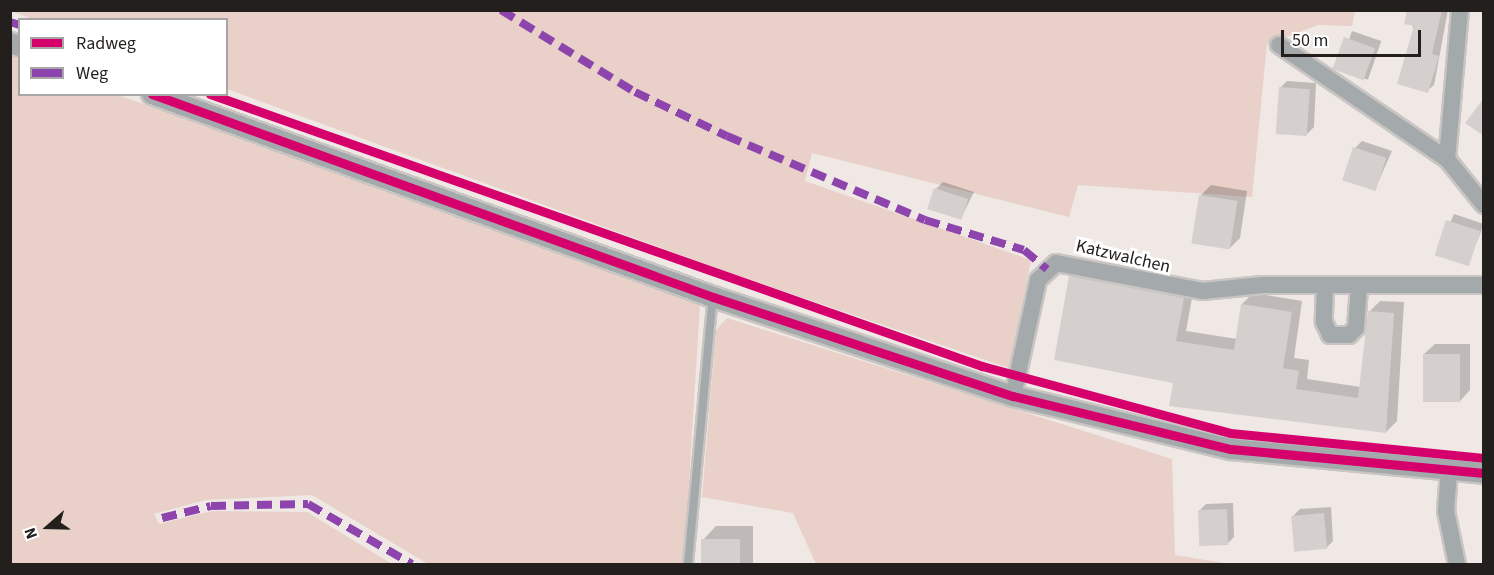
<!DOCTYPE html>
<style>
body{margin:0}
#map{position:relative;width:1494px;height:575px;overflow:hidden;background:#efe8e5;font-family:"Source Sans 3",sans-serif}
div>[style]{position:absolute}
.green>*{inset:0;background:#e9d0c8}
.shadow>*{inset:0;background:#0003;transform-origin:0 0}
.building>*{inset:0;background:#d5d0ce;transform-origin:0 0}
.roads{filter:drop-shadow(2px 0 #c9c5c2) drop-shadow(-2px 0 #c9c5c2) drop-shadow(0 2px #c9c5c2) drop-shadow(0 -2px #c9c5c2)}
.service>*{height:8px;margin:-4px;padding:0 4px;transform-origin:4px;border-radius:4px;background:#a4a9ab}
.minor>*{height:16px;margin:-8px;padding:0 8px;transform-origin:8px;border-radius:8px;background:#a4a9ab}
.tertiary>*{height:20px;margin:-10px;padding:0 10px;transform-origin:10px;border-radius:10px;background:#a4a9ab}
.quiet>*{height:8px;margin-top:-4px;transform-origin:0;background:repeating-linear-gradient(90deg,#8e44ad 0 15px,transparent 0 23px)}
.cycleway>*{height:9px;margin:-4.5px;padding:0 4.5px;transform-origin:4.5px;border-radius:4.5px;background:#d6006c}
span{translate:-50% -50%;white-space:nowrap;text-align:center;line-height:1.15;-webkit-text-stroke:6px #fff;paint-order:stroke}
.street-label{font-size:18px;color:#231f1d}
.frame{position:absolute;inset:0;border:12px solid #231f1d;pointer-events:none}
.legend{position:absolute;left:18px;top:18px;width:210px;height:78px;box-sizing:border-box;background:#fff;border:2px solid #a7a5a5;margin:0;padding:8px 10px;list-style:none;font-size:18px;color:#231f1d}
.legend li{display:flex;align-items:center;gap:12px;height:30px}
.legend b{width:30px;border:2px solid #a7a5a5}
.north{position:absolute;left:18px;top:497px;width:60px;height:60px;-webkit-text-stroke:4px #fff;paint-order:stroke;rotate:250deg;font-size:16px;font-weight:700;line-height:24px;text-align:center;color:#231f1d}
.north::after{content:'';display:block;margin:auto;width:21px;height:27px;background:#231f1d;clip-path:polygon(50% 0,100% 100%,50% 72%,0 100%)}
.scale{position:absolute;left:1281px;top:30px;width:140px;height:27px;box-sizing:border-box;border:3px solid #231f1d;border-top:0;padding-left:8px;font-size:18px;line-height:21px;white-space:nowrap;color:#231f1d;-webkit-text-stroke:4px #fff;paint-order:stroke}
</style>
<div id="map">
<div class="green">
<i style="clip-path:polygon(11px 11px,1355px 11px,1352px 26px,1318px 25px,1267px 44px,1252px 197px,1078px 185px,1069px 217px,812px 153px,805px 181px,1031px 260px,1009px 368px,716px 268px,227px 89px,226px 20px,35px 20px)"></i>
<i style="clip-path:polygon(10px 56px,19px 59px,20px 94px,118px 95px,700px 304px,684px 564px,428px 564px,312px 495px,205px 500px,154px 514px,159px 524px,212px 511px,307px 512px,392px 564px,11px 564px)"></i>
<i style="clip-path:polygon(727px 318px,1172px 459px,1175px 555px,1230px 564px,816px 564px,793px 513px,702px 497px,716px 330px)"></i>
</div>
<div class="shadow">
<i style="clip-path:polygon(1409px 10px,1448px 10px,1434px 85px,1427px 91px)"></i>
<i style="left:1352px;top:31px;width:31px;height:41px;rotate:19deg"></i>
<i style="clip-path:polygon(1287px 81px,1316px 83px,1314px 127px,1307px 134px,1280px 88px)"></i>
<i style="clip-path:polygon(1362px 141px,1392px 151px,1375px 189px,1355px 148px)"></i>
<i style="clip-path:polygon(943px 182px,974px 192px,961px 218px,936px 189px)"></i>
<i style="clip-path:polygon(1211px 185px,1247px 191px,1240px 238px,1230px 248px,1201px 195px)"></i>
<i style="clip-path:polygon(1454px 214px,1484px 224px,1468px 264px,1436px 254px)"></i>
<i style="clip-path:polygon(1082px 266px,1194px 287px,1186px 331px,1237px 339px,1242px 304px,1253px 293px,1302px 301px,1294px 358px,1309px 360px,1307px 379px,1361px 387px,1369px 312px,1380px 301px,1404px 302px,1397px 421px,1386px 432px,1174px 382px,1071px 277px)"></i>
<i style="clip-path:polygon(1435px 344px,1470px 344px,1470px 390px,1460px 401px,1424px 354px)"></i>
<i style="clip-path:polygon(1233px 503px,1234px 537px,1227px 544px,1200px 510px,1206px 504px)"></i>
<i style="clip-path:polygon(1331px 507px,1333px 541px,1326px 548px,1293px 516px,1300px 509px)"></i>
<i style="clip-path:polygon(716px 526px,753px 526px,753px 564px,703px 564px,703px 540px)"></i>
</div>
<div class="building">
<i style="clip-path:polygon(1407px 10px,1442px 10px,1432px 54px,1439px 56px,1428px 93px,1397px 84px,1414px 26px,1404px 24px)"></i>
<i style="left:1344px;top:37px;width:33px;height:34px;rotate:20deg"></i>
<i style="left:1279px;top:87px;width:31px;height:47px;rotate:4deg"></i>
<i style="clip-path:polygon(1484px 98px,1484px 136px,1465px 123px)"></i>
<i style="left:1353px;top:147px;width:35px;height:35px;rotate:18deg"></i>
<i style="left:934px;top:188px;width:36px;height:22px;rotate:18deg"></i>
<i style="left:1199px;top:195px;width:39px;height:49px;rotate:9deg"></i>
<i style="left:1446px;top:220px;width:36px;height:37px;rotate:18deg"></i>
<i style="clip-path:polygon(1069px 276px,1184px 298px,1176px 341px,1234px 350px,1241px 304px,1292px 312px,1283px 368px,1299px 371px,1296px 389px,1358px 398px,1368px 311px,1394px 313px,1386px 433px,1169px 406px,1173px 383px,1054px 360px)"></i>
<i style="left:1423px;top:354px;width:37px;height:48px"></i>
<i style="left:1227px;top:509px;width:36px;height:29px;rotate:88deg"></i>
<i style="left:1324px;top:513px;width:36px;height:33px;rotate:85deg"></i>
<i style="left:701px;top:539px;width:39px;height:25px"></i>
</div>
<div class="roads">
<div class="service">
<i style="left:688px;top:564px;width:268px;rotate:-84.7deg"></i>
</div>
<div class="minor">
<i style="left:1279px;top:45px;width:203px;rotate:34.2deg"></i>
<i style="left:1447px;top:159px;width:59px;rotate:51.2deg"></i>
<i style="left:1447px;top:159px;width:150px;rotate:-85deg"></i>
<i style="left:1325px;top:285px;width:37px;rotate:92deg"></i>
<i style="left:1324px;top:322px;width:14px;rotate:65deg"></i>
<i style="left:1330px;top:335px;width:19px"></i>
<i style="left:1349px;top:335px;width:10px;rotate:-45deg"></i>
<i style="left:1356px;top:328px;width:41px;rotate:-85.8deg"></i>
<i style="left:1013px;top:396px;width:119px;rotate:-77.8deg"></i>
<i style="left:1038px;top:280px;width:25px;rotate:-43deg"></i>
<i style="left:1056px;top:263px;width:150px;rotate:10.8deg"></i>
<i style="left:1203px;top:291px;width:60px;rotate:-5.7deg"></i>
<i style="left:1263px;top:285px;width:221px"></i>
<i style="left:1449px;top:471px;width:40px;rotate:94.3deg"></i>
<i style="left:1446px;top:511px;width:54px;rotate:78.3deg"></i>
</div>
<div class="tertiary">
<i style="left:10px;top:43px;width:10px;rotate:17deg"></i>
<i style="left:152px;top:94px;width:597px;rotate:19.89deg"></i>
<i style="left:713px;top:297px;width:316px;rotate:18.3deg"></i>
<i style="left:1013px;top:396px;width:224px;rotate:13.7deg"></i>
<i style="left:1231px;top:449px;width:254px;rotate:5.4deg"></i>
</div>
</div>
<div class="quiet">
<i style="left:501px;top:10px;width:157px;rotate:31.5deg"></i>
<i style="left:635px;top:92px;width:102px;rotate:25.6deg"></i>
<i style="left:727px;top:136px;width:215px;rotate:23deg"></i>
<i style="left:925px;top:220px;width:103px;rotate:16.9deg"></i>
<i style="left:1024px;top:250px;width:30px;rotate:40deg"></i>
<i style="left:10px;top:22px;width:10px;rotate:17deg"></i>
<i style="left:162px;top:518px;width:50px;rotate:-13.8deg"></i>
<i style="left:211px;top:506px;width:97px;rotate:-1.2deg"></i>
<i style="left:308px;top:504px;width:120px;rotate:30deg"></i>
</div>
<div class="cycleway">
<i style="left:152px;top:94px;width:597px;rotate:19.89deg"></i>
<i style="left:713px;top:297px;width:316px;rotate:18.3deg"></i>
<i style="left:1013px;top:396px;width:224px;rotate:13.7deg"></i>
<i style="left:1231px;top:449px;width:254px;rotate:5.4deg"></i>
<i style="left:210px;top:94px;width:819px;rotate:19.41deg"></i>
<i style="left:982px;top:366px;width:257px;rotate:15.1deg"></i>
<i style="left:1230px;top:433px;width:255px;rotate:5.6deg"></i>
</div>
<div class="street-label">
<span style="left:1123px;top:257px;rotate:13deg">Katzwalchen</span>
</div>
<div class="frame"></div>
<ul class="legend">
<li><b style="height:8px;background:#d6006c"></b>Radweg</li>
<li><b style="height:8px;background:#8e44ad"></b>Weg</li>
</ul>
<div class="north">N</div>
<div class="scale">50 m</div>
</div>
